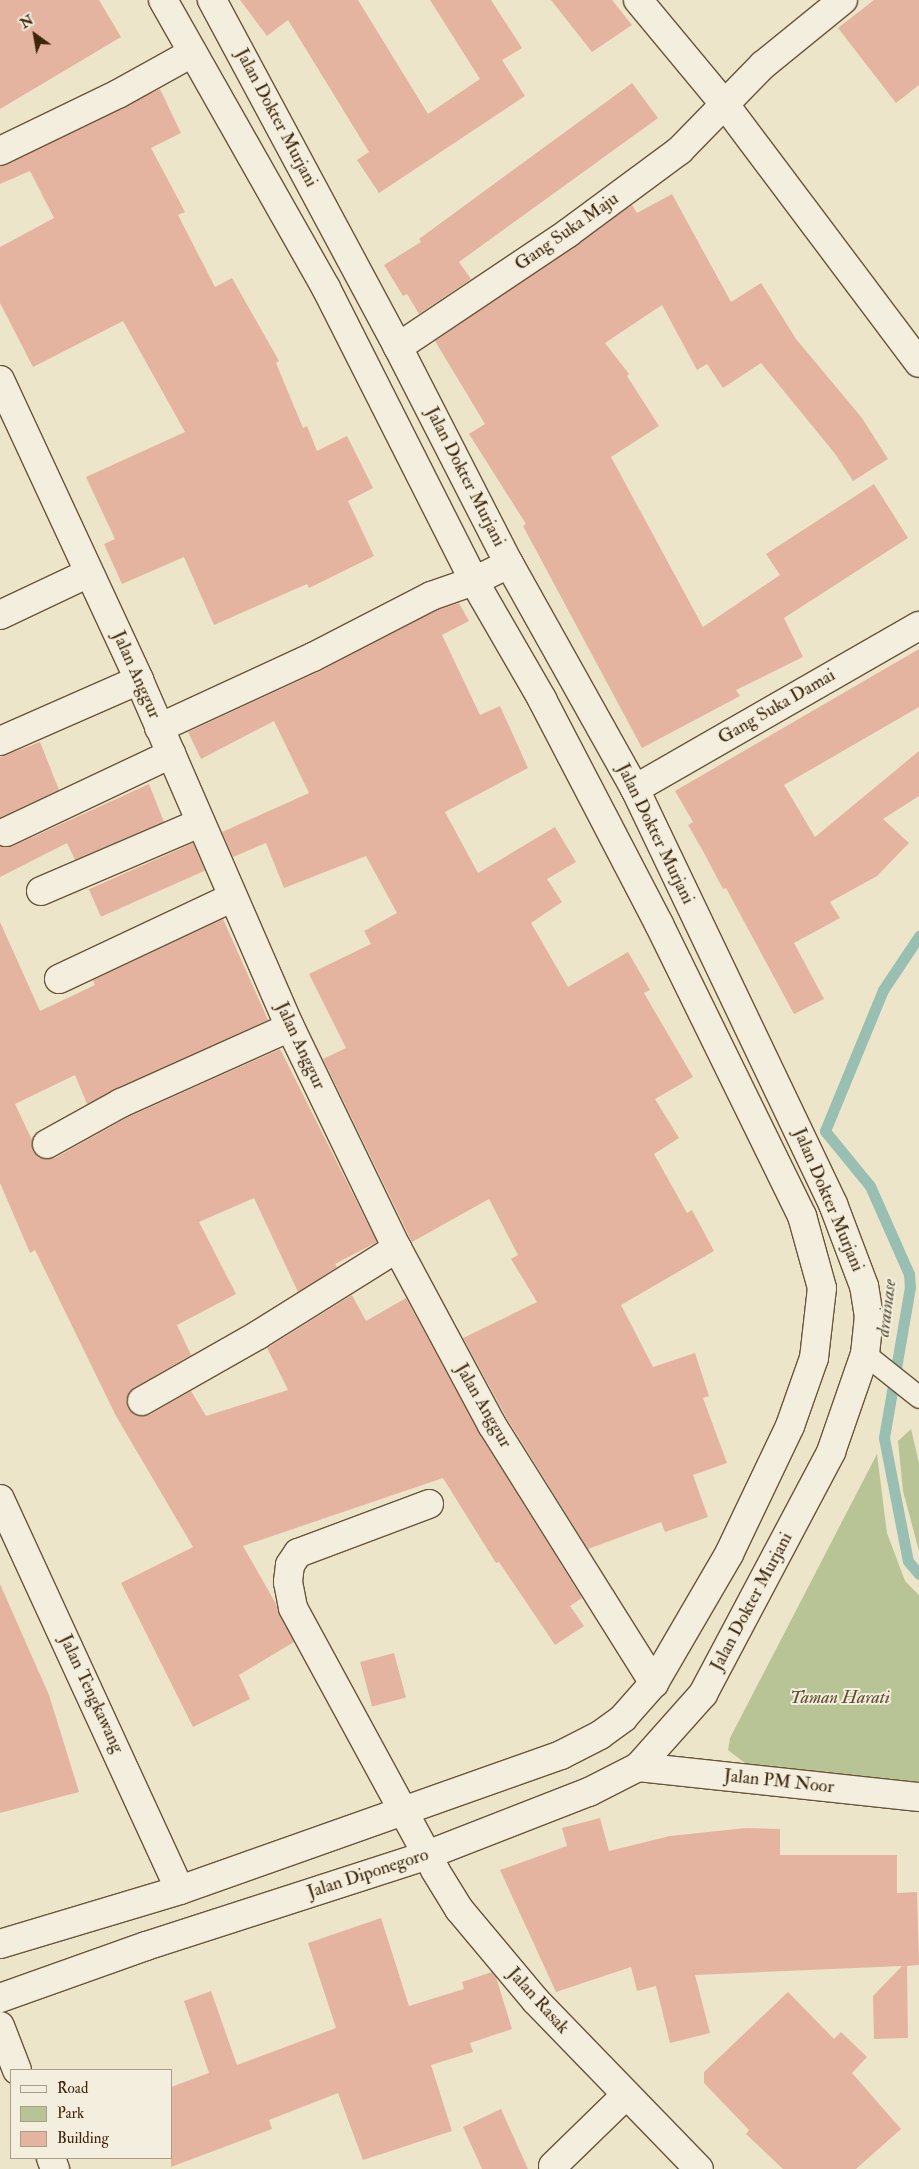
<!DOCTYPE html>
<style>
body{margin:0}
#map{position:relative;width:919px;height:2169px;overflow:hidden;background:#ece5ca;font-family:"IM FELL Double Pica",serif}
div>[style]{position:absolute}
.green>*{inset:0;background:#b9c496}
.stream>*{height:11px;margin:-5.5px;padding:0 5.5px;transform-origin:5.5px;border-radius:5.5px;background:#99bfb3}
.building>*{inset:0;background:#e5b4a1;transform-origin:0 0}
.roads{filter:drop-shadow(1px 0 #6a5539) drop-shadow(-1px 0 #6a5539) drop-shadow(0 1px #6a5539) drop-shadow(0 -1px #6a5539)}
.service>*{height:21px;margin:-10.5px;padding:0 10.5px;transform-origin:10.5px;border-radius:10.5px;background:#f3eedd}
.minor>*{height:28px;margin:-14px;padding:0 14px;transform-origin:14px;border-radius:14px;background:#f3eedd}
.tertiary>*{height:28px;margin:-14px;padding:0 14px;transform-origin:14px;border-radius:14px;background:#f3eedd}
.secondary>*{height:28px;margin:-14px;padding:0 14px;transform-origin:14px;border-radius:14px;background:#f3eedd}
span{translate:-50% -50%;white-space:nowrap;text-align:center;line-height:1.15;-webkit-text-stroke:4px #f3eedd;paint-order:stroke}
.street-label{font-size:18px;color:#3e2509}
.park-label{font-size:18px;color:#5d4d2c;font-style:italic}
.water-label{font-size:19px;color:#59533c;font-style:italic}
.legend{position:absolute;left:10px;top:2069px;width:162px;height:90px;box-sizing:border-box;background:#f3eedd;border:1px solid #ab9e88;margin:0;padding:6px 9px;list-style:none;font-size:15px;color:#3e2509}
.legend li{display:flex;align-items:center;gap:10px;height:25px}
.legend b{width:25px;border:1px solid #ab9e88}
.north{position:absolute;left:10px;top:10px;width:50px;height:50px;-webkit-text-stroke:4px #f3eedd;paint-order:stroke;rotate:328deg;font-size:14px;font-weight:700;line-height:20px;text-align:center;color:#3e2509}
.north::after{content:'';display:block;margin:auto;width:18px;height:22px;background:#3e2509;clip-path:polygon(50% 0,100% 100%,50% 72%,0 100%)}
</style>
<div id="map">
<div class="green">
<i style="clip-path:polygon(911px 1429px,919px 1463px,919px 1551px,903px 1491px,898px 1441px)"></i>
<i style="clip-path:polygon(877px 1454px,887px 1533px,905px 1581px,919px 1595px,919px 1790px,750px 1767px,728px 1750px,730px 1738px)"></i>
</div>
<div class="stream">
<i style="left:919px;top:936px;width:65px;rotate:123.7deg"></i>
<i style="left:883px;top:990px;width:152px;rotate:112.4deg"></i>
<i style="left:825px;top:1131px;width:71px;rotate:50.7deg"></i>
<i style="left:870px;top:1186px;width:96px;rotate:66.1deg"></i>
<i style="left:909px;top:1274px;width:13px;rotate:86deg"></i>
<i style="left:910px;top:1287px;width:153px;rotate:99.8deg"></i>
<i style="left:884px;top:1438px;width:125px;rotate:79deg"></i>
<i style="left:908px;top:1561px;width:17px;rotate:50deg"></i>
</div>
<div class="building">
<i style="clip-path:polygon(0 0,99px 0,121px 37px,0 109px)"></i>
<i style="clip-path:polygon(240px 0,358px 0,428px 114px,480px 79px,430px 0,491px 0,522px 48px,502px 60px,525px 96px,379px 193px,357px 160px,369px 152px,288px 20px,267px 36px)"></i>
<i style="clip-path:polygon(551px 0,612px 0,632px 25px,592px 52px)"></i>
<i style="clip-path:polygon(874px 0,919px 0,919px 85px,896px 103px,838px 28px)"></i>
<i style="clip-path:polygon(632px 83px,658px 118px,459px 262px,471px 279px,419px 314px,407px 294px,403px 296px,384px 265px,421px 242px,419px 239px)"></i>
<i style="clip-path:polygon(160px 89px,181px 133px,151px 148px,185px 212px,178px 215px,215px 287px,232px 278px,279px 361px,276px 363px,303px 428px,307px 426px,317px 451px,347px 436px,373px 488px,348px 501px,374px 556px,309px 588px,307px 584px,214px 625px,184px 557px,122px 584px,104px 544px,115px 539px,86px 477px,185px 432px,123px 321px,33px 367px,0 303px,0 247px,54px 218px,30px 171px,0 184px,0 166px)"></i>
<i style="clip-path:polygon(672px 194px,731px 302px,761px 283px,796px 339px,862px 418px,888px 459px,853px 481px,836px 455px,761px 363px,723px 388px,707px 364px,697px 370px,662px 305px,605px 343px,629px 374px,627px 376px,659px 426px,611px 457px,703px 627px,780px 575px,766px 554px,874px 484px,908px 538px,784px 618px,803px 657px,736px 690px,740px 696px,642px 748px,523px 526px,526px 524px,469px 434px,485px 424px,435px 341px,632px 205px,637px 213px)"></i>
<i style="clip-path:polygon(459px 603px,469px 621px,442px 635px,480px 715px,500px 706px,528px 768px,445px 812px,478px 873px,555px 827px,576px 862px,547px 879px,562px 902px,531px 923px,568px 987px,628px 952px,650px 990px,644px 993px,693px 1077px,655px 1099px,679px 1138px,654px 1154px,687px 1213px,692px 1210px,714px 1251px,621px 1305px,653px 1367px,695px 1353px,709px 1396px,703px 1398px,727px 1463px,693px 1475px,708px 1517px,665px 1532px,661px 1522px,588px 1549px,506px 1417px,463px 1338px,537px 1302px,511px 1259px,518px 1255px,489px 1199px,412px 1242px,323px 1059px,346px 1048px,309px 974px,371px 944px,364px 931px,397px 913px,366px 856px,284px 888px,266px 843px,233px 857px,222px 832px,309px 793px,274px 721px,201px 759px,188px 732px,320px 671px,437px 610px)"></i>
<i style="clip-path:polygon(919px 649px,919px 707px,784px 785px,815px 837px,919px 751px,919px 796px,883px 819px,909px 843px,877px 876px,830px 902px,840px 918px,794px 943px,824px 999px,794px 1014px,726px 888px,723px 889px,704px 853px,688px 825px,693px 822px,675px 791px)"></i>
<i style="clip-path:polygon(40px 742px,59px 790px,0 818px,0 757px)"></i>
<i style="clip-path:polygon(149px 784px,164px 822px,75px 860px,67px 843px,0 877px,0 846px,13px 846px)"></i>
<i style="left:193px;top:843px;width:30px;height:114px;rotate:66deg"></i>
<i style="clip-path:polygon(223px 919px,268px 1020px,87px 1104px,75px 1075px,15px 1104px,32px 1140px,33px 1151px,39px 1158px,55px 1158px,128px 1117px,280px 1049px,377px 1242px,335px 1264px,337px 1267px,298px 1292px,254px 1198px,199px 1222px,236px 1294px,177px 1325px,191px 1355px,134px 1388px,126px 1400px,128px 1408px,135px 1415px,149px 1415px,191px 1391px,206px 1416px,288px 1390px,267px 1348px,352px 1295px,366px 1321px,406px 1298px,479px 1433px,582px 1598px,570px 1606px,584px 1626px,555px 1645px,499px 1562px,496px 1563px,443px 1478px,243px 1546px,276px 1604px,294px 1642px,239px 1675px,250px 1699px,193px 1727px,121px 1583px,193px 1547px,116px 1416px,35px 1250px,30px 1253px,0 1183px,0 922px,40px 1011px,95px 985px,93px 980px)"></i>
<i style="clip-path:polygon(0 1584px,49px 1695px,79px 1792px,0 1813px)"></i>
<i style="left:394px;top:1653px;width:46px;height:35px;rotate:75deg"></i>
<i style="clip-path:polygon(600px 1818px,609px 1851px,670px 1836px,746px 1828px,780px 1829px,780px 1855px,897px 1855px,897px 1893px,917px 1892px,919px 1965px,907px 1966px,908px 2038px,874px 2039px,873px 1996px,902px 1966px,695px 1975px,710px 2033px,670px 2043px,656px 1986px,637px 1991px,631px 1967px,556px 1992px,500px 1870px,567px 1846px,562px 1828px)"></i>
<i style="clip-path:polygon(381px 1918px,409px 2006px,464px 1989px,462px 1982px,492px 1972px,496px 1977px,512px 2029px,470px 2043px,473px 2052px,431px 2065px,452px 2131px,363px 2160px,338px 2093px,269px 2120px,272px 2129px,171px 2167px,171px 2087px,209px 2073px,184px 2001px,211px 1991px,237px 2065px,336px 2028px,308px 1943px)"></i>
<i style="clip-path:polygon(788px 1992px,834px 2039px,841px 2032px,867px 2057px,852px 2073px,901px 2129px,856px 2169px,783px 2169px,746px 2134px,749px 2130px,704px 2083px,704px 2072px)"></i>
<i style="clip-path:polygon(501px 2109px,528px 2169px,482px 2169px,463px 2127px)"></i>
</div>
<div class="roads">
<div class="service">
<i style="left:865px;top:1354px;width:69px;rotate:38.5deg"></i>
</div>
<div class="minor">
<i style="left:638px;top:0;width:138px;rotate:50.3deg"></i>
<i style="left:726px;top:106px;width:321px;rotate:53.1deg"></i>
<i style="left:0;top:151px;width:131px;rotate:-25.8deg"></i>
<i style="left:118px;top:94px;width:85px;rotate:-29deg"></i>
<i style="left:398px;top:347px;width:205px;rotate:-33.8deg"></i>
<i style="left:568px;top:233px;width:139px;rotate:-36.5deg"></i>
<i style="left:680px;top:150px;width:119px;rotate:-45.7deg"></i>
<i style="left:763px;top:65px;width:103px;rotate:-39.1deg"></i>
<i style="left:0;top:380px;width:331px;rotate:65.1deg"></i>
<i style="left:139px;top:680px;width:378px;rotate:66.5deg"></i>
<i style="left:290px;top:1027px;width:246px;rotate:64.2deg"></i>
<i style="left:397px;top:1248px;width:201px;rotate:61.8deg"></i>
<i style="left:492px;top:1425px;width:305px;rotate:57.9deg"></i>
<i style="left:0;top:615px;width:98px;rotate:-25.3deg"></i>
<i style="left:159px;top:728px;width:170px;rotate:-24.8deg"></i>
<i style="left:313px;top:657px;width:133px;rotate:-27.3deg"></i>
<i style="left:431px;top:596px;width:46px;rotate:-19.2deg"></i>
<i style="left:474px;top:581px;width:39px;rotate:-26deg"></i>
<i style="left:0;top:741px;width:152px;rotate:-23.7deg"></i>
<i style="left:635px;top:789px;width:327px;rotate:-29.9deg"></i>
<i style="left:6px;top:832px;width:183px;rotate:-25.3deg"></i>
<i style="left:41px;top:891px;width:173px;rotate:-23.2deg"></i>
<i style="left:59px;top:979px;width:192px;rotate:-25.2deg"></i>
<i style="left:47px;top:1144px;width:85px;rotate:-29deg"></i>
<i style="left:121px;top:1103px;width:185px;rotate:-24.2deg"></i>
<i style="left:142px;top:1401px;width:133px;rotate:-29.6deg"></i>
<i style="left:258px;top:1335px;width:164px;rotate:-32deg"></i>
<i style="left:0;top:1499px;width:430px;rotate:65.3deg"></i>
<i style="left:429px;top:1504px;width:140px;rotate:159.5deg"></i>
<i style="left:298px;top:1553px;width:14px;rotate:124deg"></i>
<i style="left:290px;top:1565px;width:17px;rotate:97deg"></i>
<i style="left:288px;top:1582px;width:26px;rotate:79deg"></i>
<i style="left:293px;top:1608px;width:298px;rotate:61.5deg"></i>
<i style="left:435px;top:1870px;width:46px;rotate:58.4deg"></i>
<i style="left:459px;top:1909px;width:120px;rotate:50.1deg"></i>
<i style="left:536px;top:2001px;width:234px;rotate:45.9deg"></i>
<i style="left:0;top:2026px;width:47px;rotate:68.9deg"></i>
<i style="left:51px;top:2158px;width:12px;rotate:70deg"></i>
<i style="left:553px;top:2166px;width:102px;rotate:-44.2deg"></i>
</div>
<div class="tertiary">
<i style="left:638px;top:1767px;width:283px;rotate:6.1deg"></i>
</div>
<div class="secondary">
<i style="left:0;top:1944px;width:188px;rotate:-16.7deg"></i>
<i style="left:180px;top:1890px;width:404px;rotate:-19.5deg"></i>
<i style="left:561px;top:1755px;width:44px;rotate:-27.1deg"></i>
<i style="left:600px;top:1735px;width:29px;rotate:-36deg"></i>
<i style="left:623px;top:1718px;width:47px;rotate:-48.5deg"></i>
<i style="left:654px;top:1683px;width:149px;rotate:-59.8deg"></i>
<i style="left:729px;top:1554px;width:142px;rotate:-64.5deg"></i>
<i style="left:790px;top:1426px;width:72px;rotate:-70.6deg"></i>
<i style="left:814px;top:1358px;width:70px;rotate:-83.5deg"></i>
<i style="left:822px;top:1288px;width:75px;rotate:-105.5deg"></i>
<i style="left:802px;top:1216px;width:325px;rotate:-116.1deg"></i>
<i style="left:659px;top:924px;width:254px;rotate:-117.5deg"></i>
<i style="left:542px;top:699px;width:136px;rotate:-120deg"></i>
<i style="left:474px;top:581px;width:328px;rotate:-116.8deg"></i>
<i style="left:326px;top:288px;width:331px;rotate:-119.5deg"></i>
<i style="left:0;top:1998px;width:155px;rotate:-19.6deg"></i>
<i style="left:146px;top:1946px;width:295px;rotate:-17.9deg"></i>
<i style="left:427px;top:1855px;width:174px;rotate:-21.3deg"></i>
<i style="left:589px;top:1792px;width:55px;rotate:-27deg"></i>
<i style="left:638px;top:1767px;width:98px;rotate:-48.3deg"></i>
<i style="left:703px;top:1694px;width:274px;rotate:-62.1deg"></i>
<i style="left:831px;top:1452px;width:104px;rotate:-70.9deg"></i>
<i style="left:865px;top:1354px;width:37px;rotate:-84deg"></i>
<i style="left:869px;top:1317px;width:31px;rotate:-99deg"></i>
<i style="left:864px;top:1286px;width:88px;rotate:-110.7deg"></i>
<i style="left:833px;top:1204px;width:460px;rotate:-115.5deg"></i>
<i style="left:635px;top:789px;width:258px;rotate:-119.2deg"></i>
<i style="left:509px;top:564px;width:244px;rotate:-117.1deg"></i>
<i style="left:398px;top:347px;width:394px;rotate:-118.2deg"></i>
</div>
</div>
<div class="street-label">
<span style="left:276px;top:118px;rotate:62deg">Jalan Dokter Murjani</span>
<span style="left:567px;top:232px;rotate:-35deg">Gang Suka Maju</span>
<span style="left:465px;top:477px;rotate:63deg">Jalan Dokter Murjani</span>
<span style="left:136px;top:675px;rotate:66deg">Jalan Anggur</span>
<span style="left:777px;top:707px;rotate:-30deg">Gang Suka Damai</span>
<span style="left:655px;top:834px;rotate:64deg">Jalan Dokter Murjani</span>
<span style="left:300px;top:1046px;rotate:65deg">Jalan Anggur</span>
<span style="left:828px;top:1200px;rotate:67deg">Jalan Dokter Murjani</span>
<span style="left:483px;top:1406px;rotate:60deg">Jalan Anggur</span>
<span style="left:752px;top:1602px;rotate:-62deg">Jalan Dokter Murjani</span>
<span style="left:91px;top:1694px;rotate:65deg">Jalan Tengkawang</span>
<span style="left:779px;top:1782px;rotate:6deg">Jalan PM Noor</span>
<span style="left:368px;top:1874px;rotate:-18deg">Jalan Diponegoro</span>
<span style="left:538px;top:2001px;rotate:48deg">Jalan Rasak</span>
</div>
<div class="park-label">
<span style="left:840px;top:1698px">Taman Harati</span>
</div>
<div class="water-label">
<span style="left:887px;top:1308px;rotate:-83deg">drainase</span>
</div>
<ul class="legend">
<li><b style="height:6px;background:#f3eedd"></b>Road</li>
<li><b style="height:14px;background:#b9c496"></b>Park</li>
<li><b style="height:14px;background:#e5b4a1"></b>Building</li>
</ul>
<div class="north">N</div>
</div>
